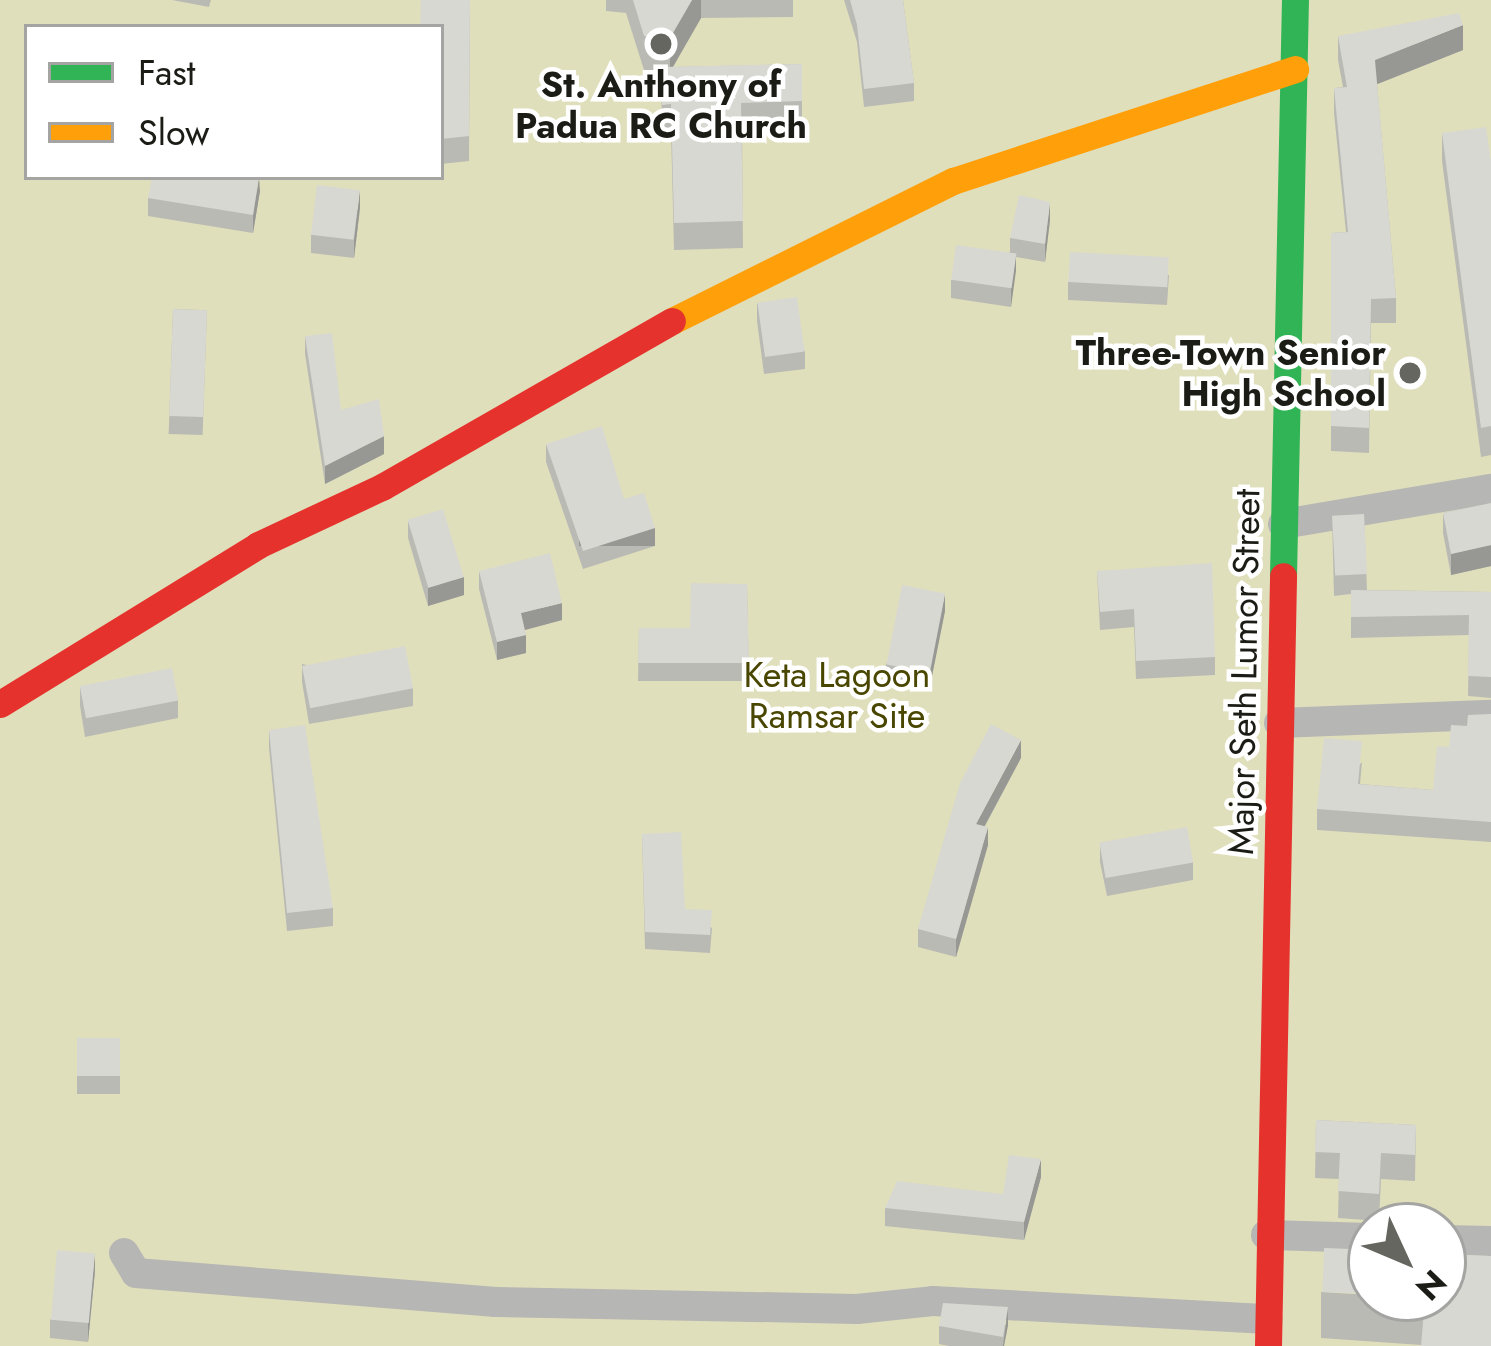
<!DOCTYPE html>
<style>
body{margin:0}
#map{position:relative;width:1491px;height:1346px;overflow:hidden;background:#f0f0e9;font-family:Jost,sans-serif}
div>[style]{position:absolute}
.green>*{inset:0;background:#e0dfbb}
.street>*{height:30px;margin:-15px;padding:0 15px;transform-origin:15px;border-radius:15px;background:#b6b6b4}
.fast>*{height:27px;margin:-13.5px;padding:0 13.5px;transform-origin:13.5px;border-radius:13.5px;background:#30b455}
.slow>*{height:27px;margin:-13.5px;padding:0 13.5px;transform-origin:13.5px;border-radius:13.5px;background:#ff9f0a}
.jam>*{height:27px;margin:-13.5px;padding:0 13.5px;transform-origin:13.5px;border-radius:13.5px;background:#e5322d}
.wall>*{inset:0;background:#babab5;transform-origin:0 0}
.shaded-wall>*{inset:0;background:#979793;transform-origin:0 0}
.building>*{inset:0;background:#d8d8d2;transform-origin:0 0}
.dots>*{width:33px;height:33px;translate:-50% -50%;box-sizing:border-box;border:6px solid #fff;border-radius:50%}
span{translate:-50% -50%;white-space:nowrap;text-align:center;line-height:1.15;-webkit-text-stroke:9px #fff;paint-order:stroke}
.poi-label{font-size:36px;color:#1c1c17;font-weight:700}
.right{translate:-100% -50%;text-align:right}
.street-label{font-size:36px;color:#1c1c17}
.park-label{font-size:36px;color:#494600}
.legend{position:absolute;left:24px;top:24px;width:420px;height:156px;box-sizing:border-box;background:#fff;border:3px solid #a4a4a2;margin:0;padding:15px 21px;list-style:none;font-size:36px;color:#1c1c17}
.legend li{display:flex;align-items:center;gap:24px;height:60px}
.legend b{width:60px;border:3px solid #a4a4a2}
.north{position:absolute;left:1347px;top:1202px;width:120px;height:120px;box-sizing:border-box;background:#fff;border:3px solid #a4a4a2;border-radius:50%;rotate:134deg;font-size:33px;font-weight:700;line-height:48px;text-align:center;color:#1c1c17}
.north::after{content:'';display:block;margin:auto;width:42px;height:54px;background:#666660;clip-path:polygon(50% 0,100% 100%,50% 72%,0 100%)}
</style>
<div id="map">
<div class="green">
<i style="clip-path:polygon(evenodd,0 0,1491px 0,1491px 1346px,0 1346px,0 0,27px 27px,441px 27px,441px 177px,27px 177px,27px 27px,0 0,1371px 1226px,1443px 1226px,1443px 1298px,1371px 1298px,1371px 1226px)"></i>
</div>
<div class="street">
<i style="left:1283px;top:524px;width:211px;rotate:-9.6deg"></i>
<i style="left:1279px;top:723px;width:212px;rotate:-2.2deg"></i>
<i style="left:1266px;top:1235px;width:105px;rotate:1.6deg"></i>
<i style="left:1443px;top:1240px;width:48px;rotate:1.2deg"></i>
<i style="left:124px;top:1253px;width:23px;rotate:59deg"></i>
<i style="left:136px;top:1273px;width:361px;rotate:4.6deg"></i>
<i style="left:496px;top:1302px;width:361px;rotate:1.1deg"></i>
<i style="left:857px;top:1309px;width:76px;rotate:-6deg"></i>
<i style="left:933px;top:1301px;width:335px;rotate:3.1deg"></i>
</div>
<div class="fast">
<i style="left:1283px;top:576px;width:576px;rotate:-88.81deg"></i>
</div>
<div class="slow">
<i style="left:672px;top:321px;width:314px;rotate:-26.5deg"></i>
<i style="left:953px;top:181px;width:360px;rotate:-18.1deg"></i>
</div>
<div class="jam">
<i style="left:0;top:704px;width:303px;rotate:-31.6deg"></i>
<i style="left:258px;top:545px;width:137px;rotate:-25.1deg"></i>
<i style="left:382px;top:487px;width:334px;rotate:-29.8deg"></i>
<i style="left:1268px;top:1346px;width:770px;rotate:-88.88deg"></i>
</div>
<div class="wall">
<i style="clip-path:polygon(172px 0,211px 0,209px 7px)"></i>
<i style="clip-path:polygon(470px 0,469px 161px,441px 164px,441px 27px)"></i>
<i style="clip-path:polygon(606px 0,793px 0,793px 17px,701px 18px,673px 67px,802px 64px,802px 127px,742px 129px,743px 248px,674px 250px,671px 131px,662px 131px,661px 71px,644px 70px,626px 13px,606px 11px)"></i>
<i style="clip-path:polygon(844px 0,903px 0,914px 83px,914px 101px,864px 107px,857px 42px)"></i>
<i style="clip-path:polygon(1338px 36px,1463px 50px,1377px 84px,1396px 298px,1396px 323px,1371px 323px,1369px 453px,1331px 451px,1331px 233px,1346px 232px,1334px 113px,1334px 88px,1343px 87px,1338px 60px)"></i>
<i style="clip-path:polygon(1442px 133px,1491px 161px,1491px 455px,1481px 457px,1442px 161px)"></i>
<i style="clip-path:polygon(260px 191px,253px 233px,148px 216px,148px 198px)"></i>
<i style="clip-path:polygon(360px 208px,354px 258px,311px 253px,311px 235px)"></i>
<i style="clip-path:polygon(1050px 220px,1045px 262px,1016px 257px,1011px 307px,951px 298px,951px 280px,1010px 252px,1010px 238px)"></i>
<i style="clip-path:polygon(1169px 275px,1167px 305px,1068px 300px,1068px 282px)"></i>
<i style="clip-path:polygon(757px 303px,805px 351px,805px 369px,764px 374px,757px 321px)"></i>
<i style="left:173px;top:309px;width:34px;height:125px;rotate:2deg"></i>
<i style="clip-path:polygon(305px 336px,341px 410px,384px 454px,325px 484px,305px 354px)"></i>
<i style="clip-path:polygon(546px 444px,624px 499px,655px 546px,583px 569px,546px 462px)"></i>
<i style="clip-path:polygon(1491px 503px,1491px 566px,1451px 575px,1443px 533px,1443px 513px)"></i>
<i style="clip-path:polygon(1364px 514px,1367px 590px,1491px 592px,1491px 698px,1468px 696px,1469px 635px,1351px 638px,1351px 594px,1334px 596px,1332px 518px)"></i>
<i style="clip-path:polygon(408px 520px,464px 595px,428px 606px,408px 538px)"></i>
<i style="clip-path:polygon(479px 571px,562px 620px,525px 630px,526px 653px,497px 660px,479px 589px)"></i>
<i style="clip-path:polygon(1097px 571px,1215px 657px,1215px 675px,1136px 679px,1134px 627px,1100px 630px)"></i>
<i style="clip-path:polygon(747px 584px,749px 681px,638px 681px,639px 628px,690px 628px)"></i>
<i style="clip-path:polygon(945px 611px,929px 691px,886px 682px,886px 664px)"></i>
<i style="clip-path:polygon(302px 664px,413px 688px,413px 706px,309px 724px,302px 682px)"></i>
<i style="clip-path:polygon(80px 688px,178px 700px,178px 718px,85px 737px,80px 706px)"></i>
<i style="clip-path:polygon(1491px 714px,1491px 842px,1317px 830px,1317px 809px,1362px 762px,1360px 784px,1433px 790px,1449px 747px,1467px 726px)"></i>
<i style="clip-path:polygon(269px 730px,333px 908px,333px 926px,287px 931px,269px 748px)"></i>
<i style="clip-path:polygon(1021px 758px,985px 826px,988px 845px,956px 957px,918px 947px,918px 929px)"></i>
<i style="clip-path:polygon(642px 834px,685px 909px,712px 928px,710px 953px,645px 949px)"></i>
<i style="clip-path:polygon(1100px 844px,1193px 862px,1193px 880px,1107px 896px,1100px 862px)"></i>
<i style="left:120px;top:1038px;width:56px;height:43px;rotate:90deg"></i>
<i style="clip-path:polygon(1316px 1120px,1416px 1125px,1415px 1181px,1381px 1179px,1379px 1221px,1338px 1218px,1339px 1179px,1315px 1178px)"></i>
<i style="clip-path:polygon(1041px 1177px,1024px 1240px,885px 1226px,885px 1208px,1003px 1194px)"></i>
<i style="clip-path:polygon(1491px 1256px,1421px 1345px,1321px 1338px,1321px 1292px,1371px 1295px,1371px 1298px,1409px 1298px)"></i>
<i style="clip-path:polygon(95px 1271px,88px 1342px,50px 1338px,50px 1320px)"></i>
<i style="clip-path:polygon(1008px 1325px,1004px 1346px,949px 1346px,939px 1344px,939px 1326px)"></i>
</div>
<div class="shaded-wall">
<i style="clip-path:polygon(692px 0,701px 0,701px 18px,670px 72px,670px 38px)"></i>
<i style="clip-path:polygon(1463px 25px,1463px 50px,1375px 85px,1375px 60px)"></i>
<i style="clip-path:polygon(259px 177px,260px 191px,253px 233px,253px 215px)"></i>
<i style="clip-path:polygon(360px 190px,360px 208px,354px 258px,354px 240px)"></i>
<i style="clip-path:polygon(1050px 202px,1050px 220px,1045px 262px,1045px 244px)"></i>
<i style="clip-path:polygon(1016px 253px,1016px 271px,1011px 307px,1011px 289px)"></i>
<i style="clip-path:polygon(384px 436px,384px 454px,325px 484px,325px 466px)"></i>
<i style="left:655px;top:528px;width:18px;height:76px;rotate:90deg"></i>
<i style="clip-path:polygon(1491px 545px,1491px 566px,1451px 575px,1451px 554px)"></i>
<i style="clip-path:polygon(464px 577px,464px 595px,428px 606px,428px 588px)"></i>
<i style="clip-path:polygon(945px 593px,945px 611px,929px 691px,929px 673px)"></i>
<i style="clip-path:polygon(562px 603px,562px 620px,521px 631px,521px 613px)"></i>
<i style="clip-path:polygon(526px 635px,526px 653px,497px 660px,497px 642px)"></i>
<i style="clip-path:polygon(1021px 740px,1021px 758px,976px 842px,976px 824px)"></i>
<i style="clip-path:polygon(988px 827px,988px 845px,956px 957px,956px 939px)"></i>
<i style="clip-path:polygon(1041px 1159px,1041px 1177px,1024px 1240px,1024px 1222px)"></i>
<i style="clip-path:polygon(95px 1253px,95px 1271px,88px 1342px,88px 1324px)"></i>
<i style="clip-path:polygon(1008px 1307px,1008px 1325px,1004px 1346px,1003px 1346px)"></i>
</div>
<div class="building">
<i style="clip-path:polygon(421px 0,470px 0,469px 136px,441px 139px,441px 27px,420px 27px)"></i>
<i style="clip-path:polygon(633px 0,692px 0,670px 38px,644px 36px)"></i>
<i style="clip-path:polygon(850px 0,903px 0,914px 83px,864px 89px,857px 25px)"></i>
<i style="clip-path:polygon(1459px 13px,1463px 25px,1375px 60px,1396px 298px,1371px 299px,1369px 428px,1331px 426px,1331px 233px,1348px 232px,1334px 88px,1347px 87px,1338px 36px)"></i>
<i style="clip-path:polygon(802px 64px,802px 101px,741px 103px,743px 221px,674px 223px,671px 104px,662px 105px,661px 67px)"></i>
<i style="clip-path:polygon(1486px 127px,1491px 161px,1491px 426px,1481px 428px,1442px 133px)"></i>
<i style="clip-path:polygon(152px 177px,259px 177px,253px 215px,148px 198px)"></i>
<i style="left:317px;top:185px;width:43px;height:50px;rotate:7deg"></i>
<i style="clip-path:polygon(1019px 195px,1050px 202px,1045px 244px,1010px 238px)"></i>
<i style="left:956px;top:245px;width:61px;height:35px;rotate:8deg"></i>
<i style="left:1070px;top:252px;width:99px;height:30px;rotate:3deg"></i>
<i style="left:797px;top:297px;width:55px;height:40px;rotate:82deg"></i>
<i style="left:173px;top:309px;width:34px;height:107px;rotate:2deg"></i>
<i style="clip-path:polygon(332px 333px,341px 410px,379px 399px,384px 436px,325px 466px,305px 336px)"></i>
<i style="clip-path:polygon(602px 426px,624px 499px,644px 493px,655px 528px,583px 551px,546px 444px)"></i>
<i style="clip-path:polygon(1491px 503px,1491px 545px,1451px 554px,1443px 513px)"></i>
<i style="left:443px;top:509px;width:71px;height:37px;rotate:73deg"></i>
<i style="left:1364px;top:514px;width:60px;height:32px;rotate:87deg"></i>
<i style="clip-path:polygon(550px 553px,562px 603px,521px 613px,526px 635px,497px 642px,479px 571px)"></i>
<i style="clip-path:polygon(1212px 563px,1215px 657px,1136px 661px,1134px 609px,1100px 612px,1097px 571px)"></i>
<i style="clip-path:polygon(691px 583px,747px 584px,749px 663px,638px 663px,639px 628px,690px 628px)"></i>
<i style="left:902px;top:585px;width:44px;height:81px;rotate:11deg"></i>
<i style="clip-path:polygon(1351px 590px,1491px 592px,1491px 677px,1468px 676px,1469px 615px,1351px 617px)"></i>
<i style="left:405px;top:646px;width:43px;height:105px;rotate:79deg"></i>
<i style="left:172px;top:668px;width:33px;height:94px;rotate:79deg"></i>
<i style="clip-path:polygon(1491px 714px,1491px 822px,1317px 809px,1324px 738px,1362px 741px,1358px 784px,1433px 790px,1437px 746px,1449px 747px,1451px 725px,1467px 726px,1468px 715px)"></i>
<i style="clip-path:polygon(991px 724px,1021px 740px,976px 824px,988px 827px,956px 939px,918px 929px,960px 783px)"></i>
<i style="clip-path:polygon(305px 725px,333px 908px,287px 913px,269px 730px)"></i>
<i style="left:1187px;top:827px;width:36px;height:89px;rotate:80deg"></i>
<i style="clip-path:polygon(681px 832px,685px 909px,712px 910px,710px 935px,645px 932px,642px 834px)"></i>
<i style="left:120px;top:1038px;width:38px;height:43px;rotate:90deg"></i>
<i style="clip-path:polygon(1316px 1120px,1416px 1125px,1415px 1155px,1381px 1153px,1379px 1194px,1338px 1191px,1340px 1153px,1315px 1152px)"></i>
<i style="clip-path:polygon(1009px 1155px,1041px 1159px,1024px 1222px,885px 1208px,897px 1181px,1003px 1194px)"></i>
<i style="left:1324px;top:1248px;width:47px;height:44px;rotate:2deg"></i>
<i style="left:57px;top:1250px;width:38px;height:70px;rotate:5deg"></i>
<i style="clip-path:polygon(1443px 1254px,1491px 1256px,1491px 1346px,1421px 1346px,1425px 1299px,1409px 1298px,1443px 1298px)"></i>
<i style="clip-path:polygon(943px 1303px,1008px 1307px,1003px 1337px,939px 1326px)"></i>
</div>
<div class="dots">
<i style="left:661px;top:44px;background:#666660"></i>
<i style="left:1410px;top:373px;background:#666660"></i>
</div>
<div class="poi-label">
<span style="left:661px;top:105px">St. Anthony of<br>Padua RC Church</span>
<span class="right" style="left:1386px;top:373px">Three-Town Senior<br>High School</span>
</div>
<div class="street-label">
<span style="left:1244px;top:672px;rotate:-89deg">Major Seth Lumor Street</span>
</div>
<div class="park-label">
<span style="left:837px;top:695px">Keta Lagoon<br>Ramsar Site</span>
</div>
<ul class="legend">
<li><b style="height:15px;background:#30b455"></b>Fast</li>
<li><b style="height:15px;background:#ff9f0a"></b>Slow</li>
</ul>
<div class="north">N</div>
</div>
